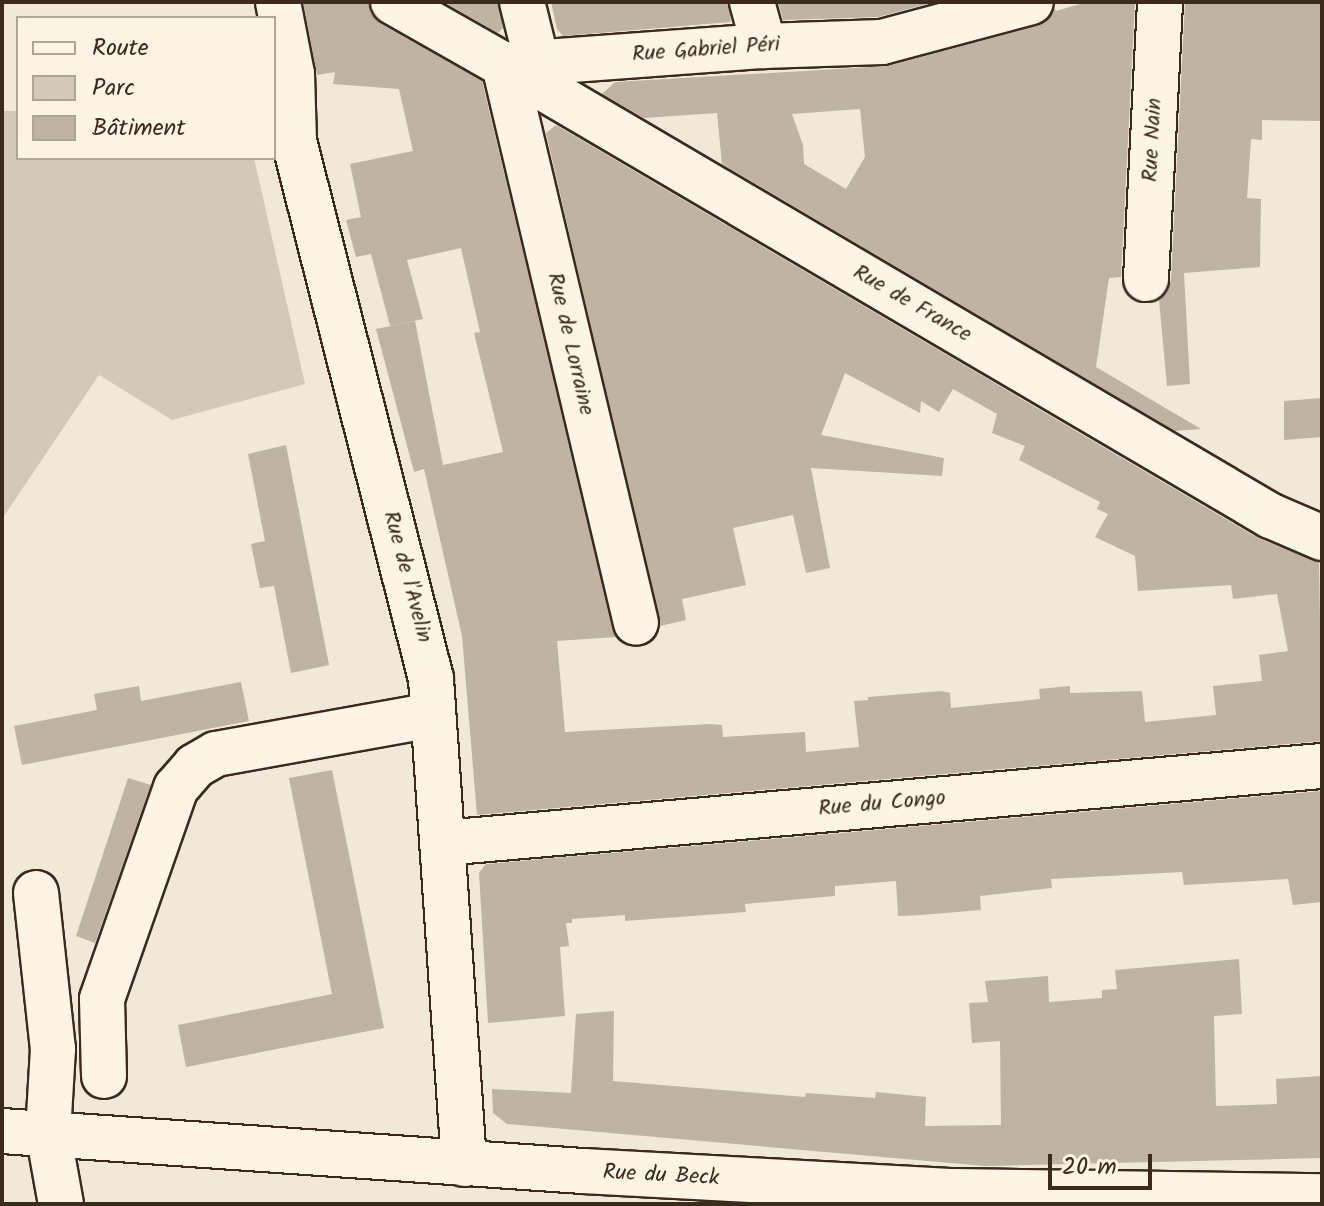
<!DOCTYPE html>
<meta charset="utf-8">
<style>
body{margin:0}
#map{position:relative;width:1324px;height:1206px;overflow:hidden;background:#f0e9d9;font-family:Kalam,sans-serif}
div>[style]{position:absolute}
.green>*{inset:0;background:#d2c9ba}
.building>*{inset:0;background:#beb3a4}
.roads{filter:drop-shadow(2px 0 #3b2a1e) drop-shadow(-2px 0 #3b2a1e) drop-shadow(0 2px #3b2a1e) drop-shadow(0 -2px #3b2a1e)}
.minor>*{height:44px;margin:-22px;padding:0 22px;transform-origin:22px;border-radius:22px;background:#fcf5e5}
span{translate:-50% -50%;white-space:nowrap;text-align:center;line-height:1.15;-webkit-text-stroke:6px #fcf5e5;paint-order:stroke}
.street-label{font-size:22px;color:#3b2a1e}
.frame{position:absolute;inset:0;border:4px solid #3b2a1e;pointer-events:none}
.legend{position:absolute;left:16px;top:16px;width:260px;height:144px;box-sizing:border-box;background:#fcf5e5;border:2px solid #afa495;margin:0;padding:10px 14px;list-style:none;font-size:24px;color:#3b2a1e}
.legend li{display:flex;align-items:center;gap:16px;height:40px}
.legend b{width:40px;border:2px solid #afa495}
.scale{position:absolute;left:1048px;top:1154px;width:104px;height:36px;box-sizing:border-box;border:4px solid #3b2a1e;border-top:0;padding-left:10px;font-size:24px;line-height:28px;white-space:nowrap;color:#3b2a1e;-webkit-text-stroke:6px #fcf5e5;paint-order:stroke}
</style>
<div id="map">
<div class="green">
<i style="clip-path:polygon(2px 111px,18px 111px,18px 158px,254px 158px,305px 384px,172px 420px,99px 375px,2px 519px)"></i>
</div>
<div class="building">
<i style="clip-path:polygon(303px 2px,368px 2px,371px 14px,381px 24px,482px 81px,616px 637px,557px 641px,565px 732px,710px 724px,722px 725px,723px 737px,805px 732px,806px 752px,859px 747px,854px 701px,868px 700px,868px 697px,942px 691px,950px 693px,951px 708px,1040px 699px,1039px 689px,1070px 686px,1070px 693px,1142px 691px,1145px 722px,1216px 715px,1213px 686px,1262px 681px,1259px 655px,1288px 651px,1277px 594px,1233px 599px,1231px 585px,1138px 591px,1135px 556px,1095px 537px,1108px 514px,1097px 509px,1100px 502px,1019px 460px,1025px 446px,992px 433px,997px 414px,953px 389px,939px 412px,921px 401px,920px 413px,845px 373px,821px 435px,944px 458px,942px 476px,811px 468px,830px 568px,806px 573px,793px 515px,733px 528px,746px 585px,682px 599px,686px 620px,660px 626px,546px 133px,556px 125px,1258px 538px,1319px 562px,1322px 741px,477px 815px,462px 636px,424px 469px,414px 472px,376px 329px,415px 321px,443px 465px,503px 452px,474px 333px,480px 332px,461px 248px,407px 260px,423px 319px,390px 326px,371px 254px,356px 257px,346px 220px,361px 217px,350px 164px,413px 151px,399px 89px,333px 84px,335px 72px,317px 75px)"></i>
<i style="clip-path:polygon(444px 2px,498px 2px,503px 28px,498px 33px)"></i>
<i style="clip-path:polygon(551px 2px,728px 2px,731px 22px,563px 36px,557px 29px)"></i>
<i style="clip-path:polygon(778px 2px,935px 2px,878px 17px,783px 20px)"></i>
<i style="clip-path:polygon(evenodd,1087px 2px,1135px 2px,1121px 277px,1109px 278px,1096px 367px,1201px 429px,1175px 431px,722px 164px,717px 113px,644px 118px,602px 94px,615px 82px,888px 66px,1037px 26px,1049px 19px,1055px 8px,1056px 11px,1087px 2px,860px 109px,865px 157px,846px 189px,804px 164px,803px 145px,792px 114px,860px 109px)"></i>
<i style="clip-path:polygon(1185px 2px,1322px 2px,1322px 121px,1262px 120px,1262px 140px,1251px 139px,1247px 198px,1261px 199px,1260px 267px,1184px 273px,1190px 384px,1167px 386px,1159px 300px,1167px 292px,1171px 280px)"></i>
<i style="clip-path:polygon(1322px 398px,1322px 437px,1284px 440px,1284px 401px)"></i>
<i style="clip-path:polygon(286px 445px,329px 665px,291px 673px,274px 586px,260px 588px,251px 544px,265px 541px,248px 454px)"></i>
<i style="clip-path:polygon(241px 682px,249px 721px,22px 765px,14px 726px,97px 710px,94px 694px,139px 686px,141px 701px)"></i>
<i style="clip-path:polygon(332px 770px,384px 1028px,186px 1067px,178px 1025px,332px 994px,289px 778px)"></i>
<i style="clip-path:polygon(128px 778px,151px 785px,95px 943px,76px 936px)"></i>
<i style="clip-path:polygon(1322px 791px,1322px 902px,1293px 905px,1288px 879px,1184px 885px,1182px 872px,1051px 879px,1052px 888px,980px 896px,981px 910px,921px 915px,898px 916px,896px 881px,835px 886px,835px 896px,745px 904px,746px 912px,625px 921px,625px 915px,572px 919px,572px 923px,566px 923px,569px 946px,560px 947px,565px 1016px,488px 1023px,479px 873px,486px 864px)"></i>
<i style="clip-path:polygon(1239px 959px,1242px 1014px,1214px 1016px,1216px 1106px,1277px 1104px,1276px 1079px,1322px 1076px,1322px 1158px,985px 1166px,507px 1124px,493px 1113px,492px 1089px,571px 1093px,576px 1014px,614px 1011px,613px 1081px,805px 1097px,806px 1093px,875px 1098px,876px 1092px,926px 1097px,925px 1126px,1001px 1125px,1000px 1041px,972px 1043px,969px 1003px,988px 1002px,985px 981px,1048px 976px,1049px 1002px,1102px 998px,1102px 990px,1117px 989px,1115px 970px)"></i>
</div>
<div class="roads">
<div class="minor">
<i style="left:278px;top:2px;width:73px;rotate:79deg"></i>
<i style="left:292px;top:74px;width:67px;rotate:88.3deg"></i>
<i style="left:294px;top:141px;width:555px;rotate:75.71deg"></i>
<i style="left:431px;top:679px;width:486px;rotate:86.1deg"></i>
<i style="left:393px;top:2px;width:128px;rotate:29.6deg"></i>
<i style="left:504px;top:65px;width:261px;rotate:-4.2deg"></i>
<i style="left:764px;top:46px;width:118px;rotate:-1.9deg"></i>
<i style="left:882px;top:42px;width:154px;rotate:-15deg"></i>
<i style="left:522px;top:2px;width:62px;rotate:76deg"></i>
<i style="left:752px;top:2px;width:46px;rotate:74.7deg"></i>
<i style="left:504px;top:65px;width:890px;rotate:30.46deg"></i>
<i style="left:1271px;top:516px;width:56px;rotate:23.3deg"></i>
<i style="left:504px;top:65px;width:573px;rotate:76.69deg"></i>
<i style="left:1146px;top:279px;width:277px;rotate:-87.1deg"></i>
<i style="left:443px;top:843px;width:882px;rotate:-5.01deg"></i>
<i style="left:36px;top:893px;width:157px;rotate:83.8deg"></i>
<i style="left:53px;top:1049px;width:83px;rotate:93.4deg"></i>
<i style="left:48px;top:1132px;width:73px;rotate:79.8deg"></i>
<i style="left:104px;top:1076px;width:77px;rotate:-91.5deg"></i>
<i style="left:102px;top:999px;width:224px;rotate:-70.7deg"></i>
<i style="left:176px;top:788px;width:29px;rotate:-49deg"></i>
<i style="left:195px;top:766px;width:24px;rotate:-30deg"></i>
<i style="left:216px;top:754px;width:220px;rotate:-10.2deg"></i>
<i style="left:2px;top:1131px;width:582px;rotate:3.94deg"></i>
<i style="left:583px;top:1171px;width:372px;rotate:3.1deg"></i>
<i style="left:954px;top:1191px;width:368px;rotate:0.8deg"></i>
</div>
</div>
<div class="street-label">
<span style="left:706px;top:50px;rotate:-4deg">Rue Gabriel Péri</span>
<span style="left:1153px;top:140px;rotate:-87deg">Rue Nain</span>
<span style="left:912px;top:304px;rotate:30deg">Rue de France</span>
<span style="left:570px;top:344px;rotate:77deg">Rue de Lorraine</span>
<span style="left:407px;top:577px;rotate:75deg">Rue de l'Avelin</span>
<span style="left:882px;top:804px;rotate:-5deg">Rue du Congo</span>
<span style="left:661px;top:1176px;rotate:3deg">Rue du Beck</span>
</div>
<div class="frame"></div>
<ul class="legend">
<li><b style="height:10px;background:#fcf5e5"></b>Route</li>
<li><b style="height:22px;background:#d2c9ba"></b>Parc</li>
<li><b style="height:22px;background:#beb3a4"></b>Bâtiment</li>
</ul>
<div class="scale">20 m</div>
</div>
